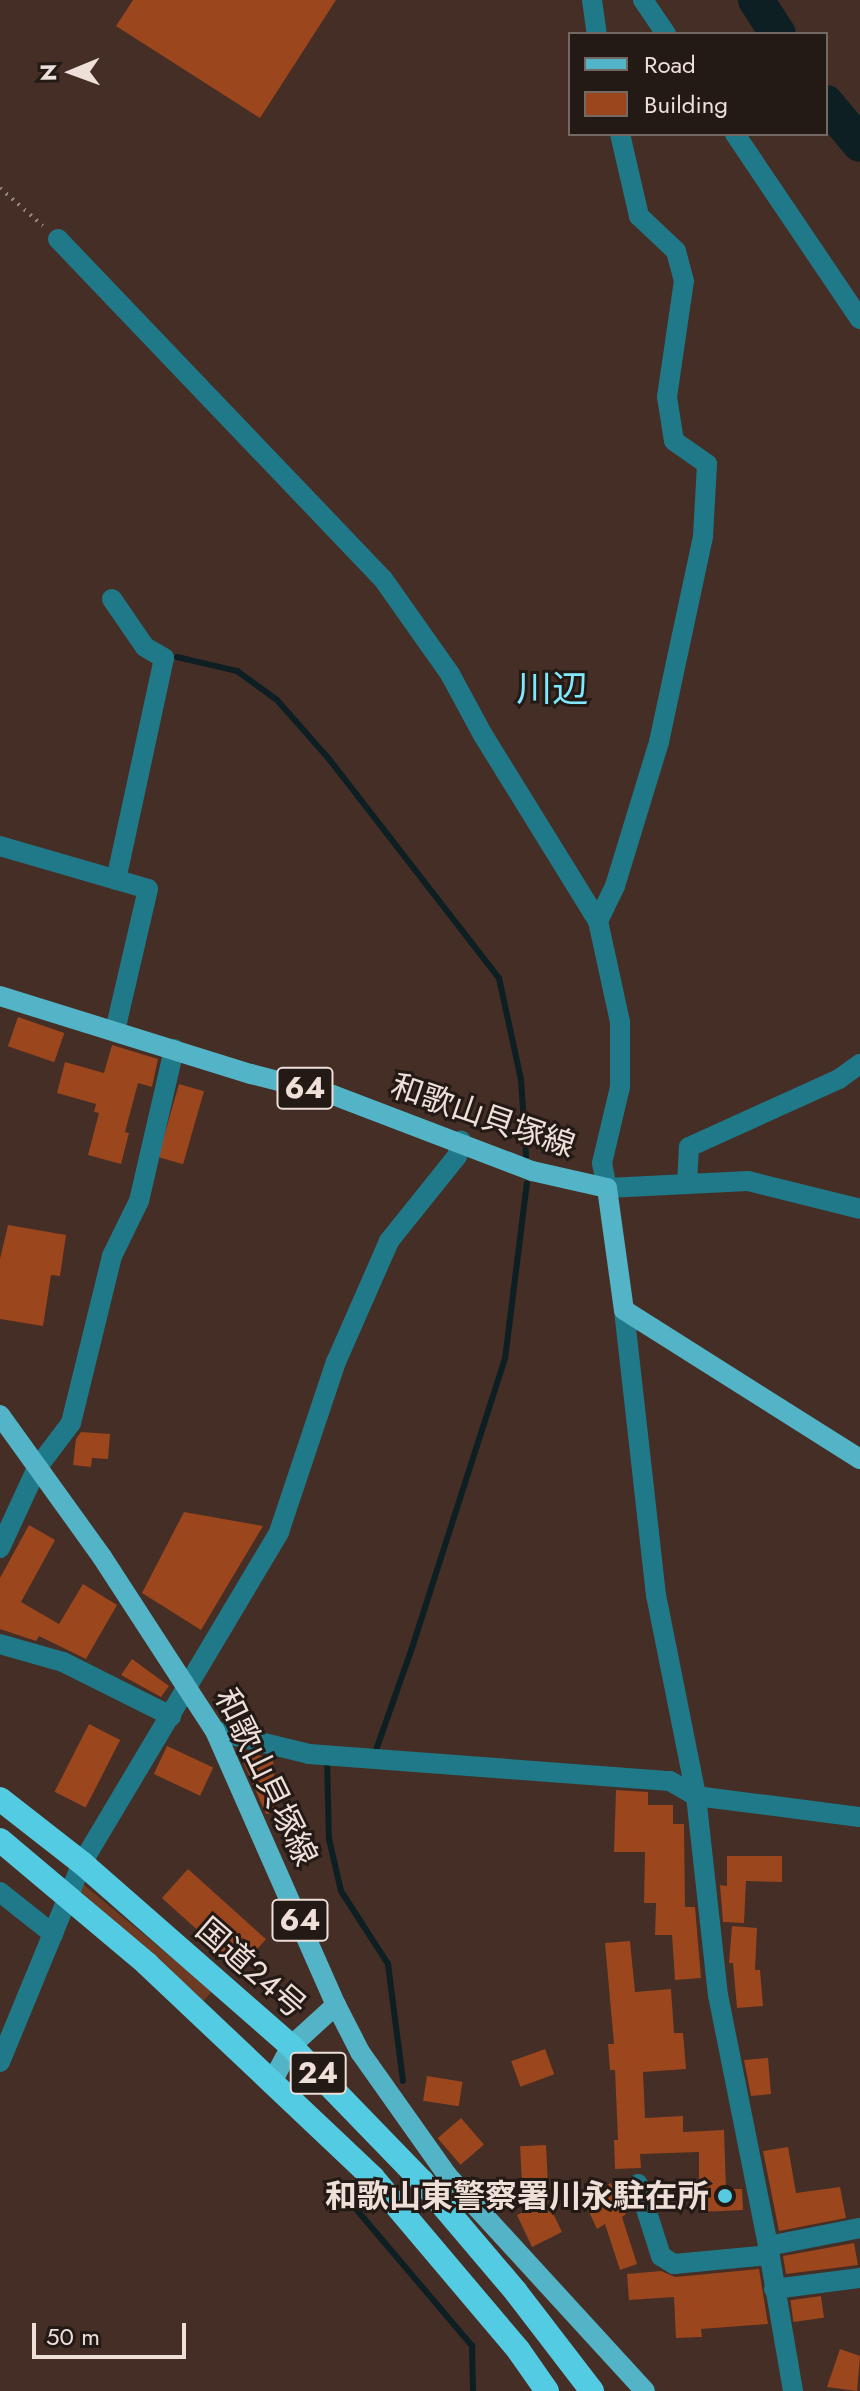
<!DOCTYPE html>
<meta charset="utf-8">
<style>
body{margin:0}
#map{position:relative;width:860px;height:2391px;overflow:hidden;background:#442e25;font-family:Jost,"Noto Sans JP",sans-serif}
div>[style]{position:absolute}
.green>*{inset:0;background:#6d3b24}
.stream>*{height:6px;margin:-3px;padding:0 3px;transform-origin:3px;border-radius:3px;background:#0d1f23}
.river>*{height:36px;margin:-18px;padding:0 18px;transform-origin:18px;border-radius:18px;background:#0d1f23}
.building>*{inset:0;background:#9b461c;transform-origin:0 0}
.path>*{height:4px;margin-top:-2px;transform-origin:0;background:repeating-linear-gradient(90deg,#96847c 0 2px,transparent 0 8px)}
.minor>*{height:20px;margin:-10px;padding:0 10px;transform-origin:10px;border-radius:10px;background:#207989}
.major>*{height:20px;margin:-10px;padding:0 10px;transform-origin:10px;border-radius:10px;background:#52b4c6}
.highway>*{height:24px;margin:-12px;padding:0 12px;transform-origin:12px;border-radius:12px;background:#53cce3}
.dots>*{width:22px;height:22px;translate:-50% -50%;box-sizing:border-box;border:4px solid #231915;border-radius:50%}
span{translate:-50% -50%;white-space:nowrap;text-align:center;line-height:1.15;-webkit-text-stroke:6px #231915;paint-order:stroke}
.shield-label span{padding:2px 6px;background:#231915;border:2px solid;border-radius:6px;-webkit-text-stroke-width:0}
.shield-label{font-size:30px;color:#eedfd9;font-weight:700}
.street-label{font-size:32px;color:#eedfd9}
.poi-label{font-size:32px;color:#eedfd9;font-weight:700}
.right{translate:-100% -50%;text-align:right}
.quarter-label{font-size:36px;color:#81e8fd}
.legend{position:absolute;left:568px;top:32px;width:260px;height:104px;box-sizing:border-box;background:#231915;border:2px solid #746863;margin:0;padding:10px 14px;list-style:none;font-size:24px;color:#eedfd9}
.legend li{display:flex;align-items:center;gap:16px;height:40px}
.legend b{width:40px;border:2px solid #746863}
.north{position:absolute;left:32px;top:32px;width:80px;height:80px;-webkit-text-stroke:6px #231915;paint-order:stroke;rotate:269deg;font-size:22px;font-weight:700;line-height:32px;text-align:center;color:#eedfd9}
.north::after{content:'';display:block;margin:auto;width:28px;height:36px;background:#eedfd9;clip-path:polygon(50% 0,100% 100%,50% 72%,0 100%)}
.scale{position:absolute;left:32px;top:2323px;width:154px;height:36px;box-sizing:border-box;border:4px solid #eedfd9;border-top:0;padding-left:10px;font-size:24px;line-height:28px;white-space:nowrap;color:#eedfd9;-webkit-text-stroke:6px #231915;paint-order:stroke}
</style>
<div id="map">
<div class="green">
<i style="clip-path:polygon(83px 1884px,212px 1991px,204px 2001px,78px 1889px)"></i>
</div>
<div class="stream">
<i style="left:177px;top:657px;width:62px;rotate:13.1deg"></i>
<i style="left:237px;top:671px;width:49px;rotate:35.9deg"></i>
<i style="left:277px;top:700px;width:79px;rotate:48.6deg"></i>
<i style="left:329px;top:759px;width:277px;rotate:52.2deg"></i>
<i style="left:499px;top:978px;width:104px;rotate:77.8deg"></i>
<i style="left:521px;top:1080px;width:76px;rotate:86.2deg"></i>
<i style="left:375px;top:1753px;width:111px;rotate:-70.6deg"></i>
<i style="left:412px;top:1648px;width:304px;rotate:-72.2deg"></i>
<i style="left:505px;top:1359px;width:177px;rotate:-82.9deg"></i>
<i style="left:327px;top:1759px;width:80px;rotate:88.6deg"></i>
<i style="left:329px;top:1839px;width:53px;rotate:77deg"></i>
<i style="left:341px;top:1891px;width:87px;rotate:57.2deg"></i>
<i style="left:388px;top:1964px;width:118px;rotate:82.7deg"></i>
<i style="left:356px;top:2209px;width:180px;rotate:49.7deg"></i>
<i style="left:472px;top:2346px;width:45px;rotate:88.7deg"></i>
</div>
<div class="river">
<i style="left:756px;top:0;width:40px;rotate:57.1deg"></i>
<i style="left:826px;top:103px;width:53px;rotate:50.3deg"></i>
</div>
<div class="building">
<i style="clip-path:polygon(133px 0,336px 0,260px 118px,116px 26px)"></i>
<i style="left:18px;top:1017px;width:49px;height:31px;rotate:19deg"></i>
<i style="clip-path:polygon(112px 1045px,158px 1059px,152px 1087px,138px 1083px,125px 1132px,129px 1133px,121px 1164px,88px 1155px,99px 1113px,94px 1112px,96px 1104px,57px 1093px,65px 1062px,104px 1073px)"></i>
<i style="left:179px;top:1084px;width:26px;height:76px;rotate:16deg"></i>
<i style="clip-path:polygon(8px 1225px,66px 1235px,60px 1276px,51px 1275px,43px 1326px,0 1319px,0 1259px)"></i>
<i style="clip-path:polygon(81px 1432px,110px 1434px,108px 1459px,92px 1458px,91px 1467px,73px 1465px,76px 1439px)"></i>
<i style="clip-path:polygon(184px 1512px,263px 1526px,201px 1630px,142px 1593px)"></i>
<i style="clip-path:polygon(29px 1525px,55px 1540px,21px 1602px,59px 1624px,83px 1584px,117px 1605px,86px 1659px,39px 1636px,36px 1641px,0 1629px,0 1578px)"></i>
<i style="clip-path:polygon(132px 1659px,169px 1686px,161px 1697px,121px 1675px)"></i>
<i style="left:89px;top:1724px;width:35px;height:76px;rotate:27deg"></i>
<i style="left:167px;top:1746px;width:51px;height:31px;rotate:25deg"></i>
<i style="clip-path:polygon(238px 1750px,273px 1759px,277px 1812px,266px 1814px)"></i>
<i style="clip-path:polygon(616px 1790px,648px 1792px,648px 1805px,673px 1805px,673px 1824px,684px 1824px,685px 1907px,695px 1907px,701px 1978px,675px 1980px,672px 1935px,655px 1935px,656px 1903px,644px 1903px,645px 1852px,614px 1852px)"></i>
<i style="clip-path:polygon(727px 1856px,782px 1856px,782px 1882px,746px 1881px,744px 1923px,723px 1922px,720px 1885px,727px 1886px)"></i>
<i style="left:188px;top:1869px;width:105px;height:39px;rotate:42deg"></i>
<i style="clip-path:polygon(732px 1926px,757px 1928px,755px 1970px,760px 1970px,763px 2006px,737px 2008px,733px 1963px,729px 1963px)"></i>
<i style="clip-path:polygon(630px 1941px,635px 1992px,671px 1989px,674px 2033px,683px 2033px,686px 2069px,643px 2072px,645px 2118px,683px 2116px,683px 2132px,724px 2130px,726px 2189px,742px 2189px,743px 2210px,699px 2212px,699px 2152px,640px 2154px,641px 2168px,615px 2169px,614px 2140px,618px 2140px,615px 2070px,610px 2070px,608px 2044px,614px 2044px,605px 1943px)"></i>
<i style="left:545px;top:2049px;width:27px;height:36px;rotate:70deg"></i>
<i style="clip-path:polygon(768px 2058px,771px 2094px,751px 2096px,744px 2060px)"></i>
<i style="left:427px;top:2076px;width:36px;height:25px;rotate:9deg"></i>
<i style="left:461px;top:2118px;width:35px;height:31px;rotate:49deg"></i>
<i style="left:546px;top:2145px;width:37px;height:26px;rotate:87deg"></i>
<i style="clip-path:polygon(788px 2147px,796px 2193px,840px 2187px,846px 2218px,779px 2231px,763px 2151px)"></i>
<i style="clip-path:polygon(611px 2183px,626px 2214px,622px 2217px,637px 2264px,620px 2270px,605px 2224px,597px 2229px,582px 2197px)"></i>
<i style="clip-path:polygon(548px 2200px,549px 2212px,552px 2211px,562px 2232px,532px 2247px,517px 2215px)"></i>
<i style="clip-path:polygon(854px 2243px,858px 2265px,786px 2274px,783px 2256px)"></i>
<i style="clip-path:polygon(759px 2269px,768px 2324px,701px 2329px,702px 2337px,676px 2338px,674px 2297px,629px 2300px,627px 2274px,661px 2271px,675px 2277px)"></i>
<i style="left:821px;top:2296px;width:22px;height:31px;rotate:82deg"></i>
<i style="clip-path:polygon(840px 2349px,860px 2356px,857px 2391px,827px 2387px)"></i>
</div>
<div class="path">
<i style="left:0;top:188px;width:57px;rotate:41.5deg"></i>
</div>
<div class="minor">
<i style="left:592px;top:0;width:34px;rotate:82deg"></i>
<i style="left:643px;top:0;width:41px;rotate:55.9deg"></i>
<i style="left:735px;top:134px;width:223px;rotate:56deg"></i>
<i style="left:58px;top:239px;width:470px;rotate:46.3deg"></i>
<i style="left:383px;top:579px;width:116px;rotate:54.8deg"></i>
<i style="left:450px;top:674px;width:69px;rotate:61.6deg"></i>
<i style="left:483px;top:735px;width:219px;rotate:58.3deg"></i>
<i style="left:598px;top:921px;width:103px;rotate:77.7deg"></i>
<i style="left:620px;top:1022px;width:65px;rotate:90deg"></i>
<i style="left:620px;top:1087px;width:78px;rotate:103.3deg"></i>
<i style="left:602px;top:1163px;width:25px;rotate:79deg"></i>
<i style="left:607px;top:1188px;width:141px;rotate:-2.8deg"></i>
<i style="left:748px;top:1181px;width:115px;rotate:14deg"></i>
<i style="left:112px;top:599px;width:58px;rotate:55.5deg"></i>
<i style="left:145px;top:647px;width:22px;rotate:30deg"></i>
<i style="left:164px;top:658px;width:227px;rotate:102.2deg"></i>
<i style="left:0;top:846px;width:154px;rotate:16.2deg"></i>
<i style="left:148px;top:889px;width:146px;rotate:103.1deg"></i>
<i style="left:598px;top:921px;width:39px;rotate:-64deg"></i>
<i style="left:615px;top:886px;width:151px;rotate:-73deg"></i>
<i style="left:659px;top:742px;width:211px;rotate:-77.9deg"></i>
<i style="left:703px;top:536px;width:72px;rotate:-86.8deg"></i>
<i style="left:707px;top:464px;width:40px;rotate:-145.1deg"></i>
<i style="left:674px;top:441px;width:45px;rotate:-99deg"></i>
<i style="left:667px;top:397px;width:117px;rotate:-81.7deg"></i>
<i style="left:684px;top:281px;width:31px;rotate:-105deg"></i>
<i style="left:676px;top:251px;width:51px;rotate:-136.6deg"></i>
<i style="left:639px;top:216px;width:84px;rotate:-103deg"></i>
<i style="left:687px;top:1184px;width:37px;rotate:-87deg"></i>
<i style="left:689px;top:1147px;width:165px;rotate:-24.4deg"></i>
<i style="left:839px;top:1079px;width:26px;rotate:-36deg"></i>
<i style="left:624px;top:1310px;width:287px;rotate:83.6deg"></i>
<i style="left:656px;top:1595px;width:205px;rotate:78.7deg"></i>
<i style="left:696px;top:1796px;width:200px;rotate:83.7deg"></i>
<i style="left:718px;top:1995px;width:256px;rotate:78.7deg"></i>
<i style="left:768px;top:2246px;width:147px;rotate:80.2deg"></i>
<i style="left:0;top:1548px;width:88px;rotate:-65.2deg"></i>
<i style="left:37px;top:1468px;width:56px;rotate:-52.9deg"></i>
<i style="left:71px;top:1423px;width:172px;rotate:-76.2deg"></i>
<i style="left:112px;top:1256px;width:61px;rotate:-63.9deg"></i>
<i style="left:139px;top:1201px;width:156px;rotate:-77deg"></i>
<i style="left:0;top:1644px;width:66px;rotate:15.9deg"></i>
<i style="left:63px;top:1662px;width:121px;rotate:26.6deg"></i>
<i style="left:215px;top:1731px;width:97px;rotate:13.7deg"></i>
<i style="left:309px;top:1754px;width:362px;rotate:4.3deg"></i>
<i style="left:670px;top:1781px;width:30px;rotate:30deg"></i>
<i style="left:696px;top:1796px;width:165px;rotate:7.3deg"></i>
<i style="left:0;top:1892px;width:68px;rotate:38.4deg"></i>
<i style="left:0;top:2062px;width:215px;rotate:-67.6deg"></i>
<i style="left:82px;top:1863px;width:385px;rotate:-59.2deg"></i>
<i style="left:279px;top:1532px;width:179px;rotate:-71.5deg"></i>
<i style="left:336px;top:1362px;width:132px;rotate:-66.3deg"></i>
<i style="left:389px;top:1241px;width:109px;rotate:-51.3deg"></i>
<i style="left:457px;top:1156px;width:16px;rotate:-75deg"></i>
<i style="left:638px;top:2184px;width:76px;rotate:72.3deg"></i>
<i style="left:661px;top:2256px;width:15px;rotate:32deg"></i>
<i style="left:674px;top:2264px;width:96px;rotate:-5.4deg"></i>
<i style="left:768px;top:2246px;width:94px;rotate:-11.1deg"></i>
<i style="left:774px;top:2289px;width:87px;rotate:-7.3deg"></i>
</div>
<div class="major">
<i style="left:0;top:996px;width:263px;rotate:17.3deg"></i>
<i style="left:251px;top:1074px;width:85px;rotate:14.4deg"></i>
<i style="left:333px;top:1095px;width:213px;rotate:20.9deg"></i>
<i style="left:532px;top:1171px;width:77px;rotate:12.8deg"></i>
<i style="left:607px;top:1188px;width:123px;rotate:82.1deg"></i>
<i style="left:624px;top:1310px;width:279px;rotate:32.3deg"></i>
<i style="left:0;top:1415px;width:175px;rotate:54.3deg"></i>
<i style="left:102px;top:1557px;width:207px;rotate:57deg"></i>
<i style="left:215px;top:1731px;width:300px;rotate:66.2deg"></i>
<i style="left:336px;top:2005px;width:53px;rotate:62.9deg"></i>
<i style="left:360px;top:2052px;width:151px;rotate:54.7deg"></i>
<i style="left:447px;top:2175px;width:293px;rotate:47.5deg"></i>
<i style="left:273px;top:2080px;width:38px;rotate:-62deg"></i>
<i style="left:291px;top:2046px;width:61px;rotate:-42.3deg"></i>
</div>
<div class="highway">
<i style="left:0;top:1799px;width:104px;rotate:38deg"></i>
<i style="left:82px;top:1863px;width:278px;rotate:41.2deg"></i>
<i style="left:291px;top:2046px;width:188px;rotate:45.9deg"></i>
<i style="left:422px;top:2181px;width:145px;rotate:49.7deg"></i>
<i style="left:516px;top:2292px;width:125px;rotate:52.5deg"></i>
<i style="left:0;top:1840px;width:192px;rotate:40.1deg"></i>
<i style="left:147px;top:1964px;width:311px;rotate:43.4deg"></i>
<i style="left:373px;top:2178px;width:226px;rotate:49.8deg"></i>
<i style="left:519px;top:2351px;width:49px;rotate:55deg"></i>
</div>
<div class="dots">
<i style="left:725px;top:2196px;background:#55cae0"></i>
</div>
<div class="shield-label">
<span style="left:305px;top:1088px">64</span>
<span style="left:300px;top:1920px">64</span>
<span style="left:318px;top:2073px">24</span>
</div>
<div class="street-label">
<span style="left:483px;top:1116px;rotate:19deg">和歌山貝塚線</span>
<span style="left:266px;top:1777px;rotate:64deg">和歌山貝塚線</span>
<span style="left:251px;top:1968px;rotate:41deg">国道24号</span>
</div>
<div class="poi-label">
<span class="right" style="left:709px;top:2196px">和歌山東警察署川永駐在所</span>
</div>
<div class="quarter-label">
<span style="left:552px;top:689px">川辺</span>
</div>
<ul class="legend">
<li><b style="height:10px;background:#52b4c6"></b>Road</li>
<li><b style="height:22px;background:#9b461c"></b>Building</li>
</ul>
<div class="north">N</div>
<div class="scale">50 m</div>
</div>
